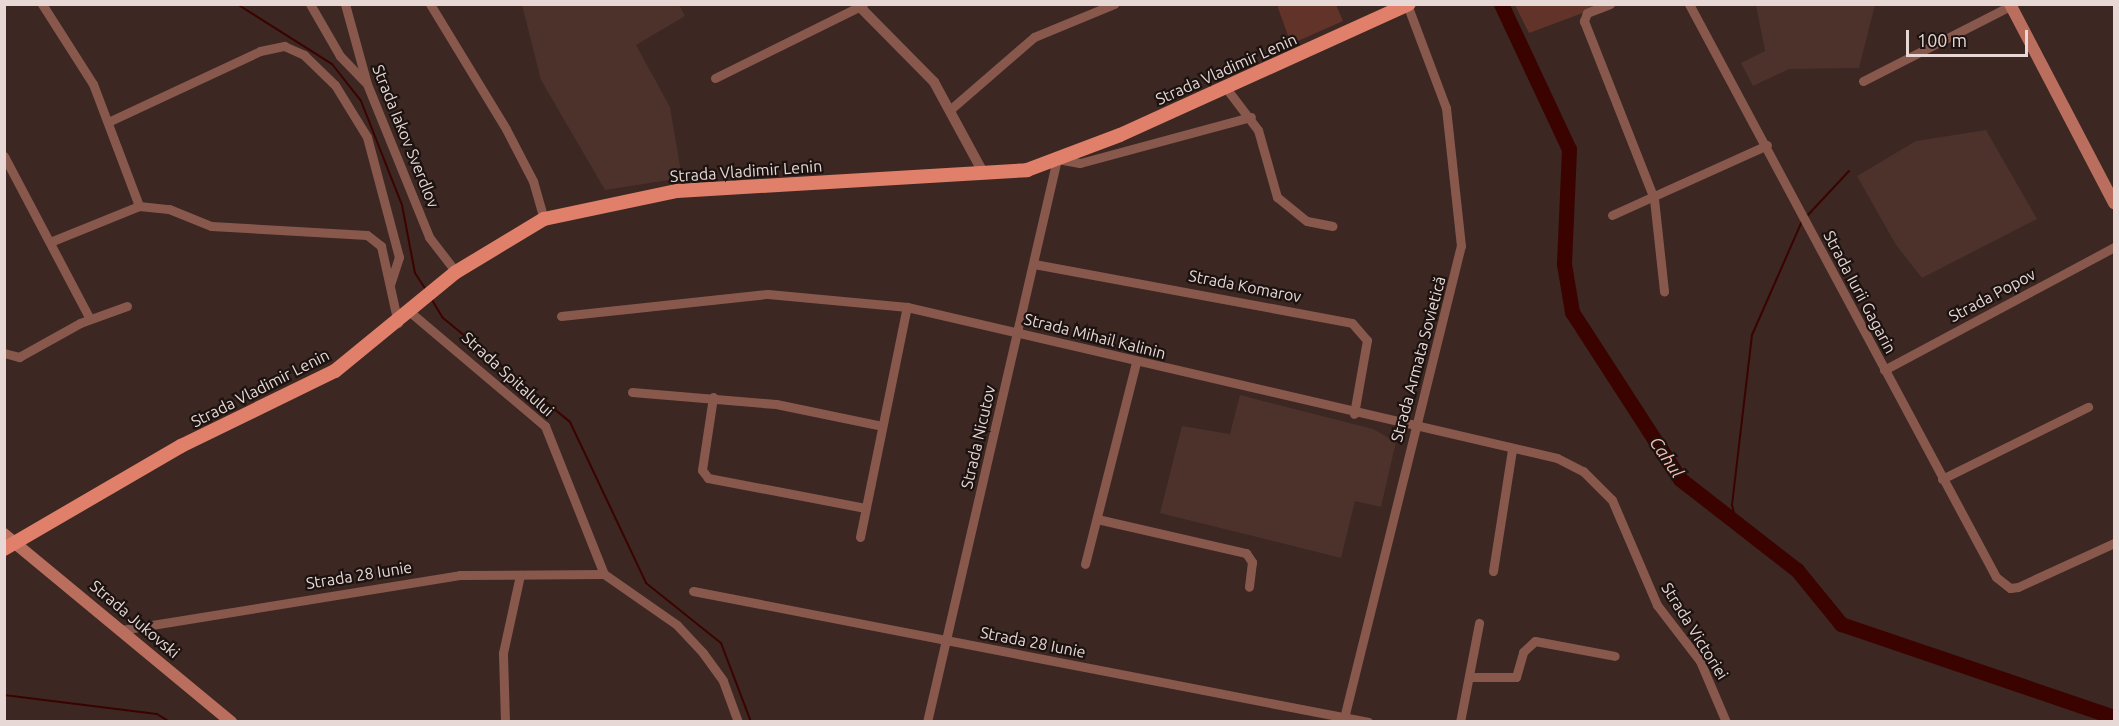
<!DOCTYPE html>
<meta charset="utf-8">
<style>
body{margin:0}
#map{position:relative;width:2119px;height:726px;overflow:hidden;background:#3c2722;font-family:Ubuntu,sans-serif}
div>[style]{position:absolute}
.built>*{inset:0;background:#4c322b}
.green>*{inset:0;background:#623429}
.stream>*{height:2px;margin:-1px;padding:0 1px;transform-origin:1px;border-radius:1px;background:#3a0300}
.river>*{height:15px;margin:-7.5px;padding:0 7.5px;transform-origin:7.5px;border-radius:7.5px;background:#3a0300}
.minor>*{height:9px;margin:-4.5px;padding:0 4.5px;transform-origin:4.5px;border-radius:4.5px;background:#88584d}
.tertiary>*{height:10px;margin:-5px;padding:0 5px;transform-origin:5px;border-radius:5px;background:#88584d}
.secondary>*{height:12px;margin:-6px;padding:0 6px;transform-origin:6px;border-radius:6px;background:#ba6f5e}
.primary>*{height:14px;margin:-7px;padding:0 7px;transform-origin:7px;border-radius:7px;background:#e1806a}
span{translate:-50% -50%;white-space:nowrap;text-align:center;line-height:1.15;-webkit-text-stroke:4.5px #1c1311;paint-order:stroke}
.street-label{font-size:16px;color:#e7d8d5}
.water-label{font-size:18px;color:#f5bbad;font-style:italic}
.frame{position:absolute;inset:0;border:6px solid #e7d8d5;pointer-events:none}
.scale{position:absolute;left:1906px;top:30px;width:122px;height:27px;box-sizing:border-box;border:3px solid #e7d8d5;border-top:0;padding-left:8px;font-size:18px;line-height:21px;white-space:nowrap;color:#e7d8d5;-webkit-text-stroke:4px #1c1311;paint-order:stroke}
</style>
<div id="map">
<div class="built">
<i style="clip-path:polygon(522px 5px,679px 5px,685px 16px,636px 45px,670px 107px,682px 178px,605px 190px,541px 80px)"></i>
<i style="clip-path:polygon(1756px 5px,1875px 5px,1859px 68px,1789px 69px,1753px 86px,1741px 63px,1765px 51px)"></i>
<i style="clip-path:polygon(1986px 130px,2037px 219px,1922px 278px,1896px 245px,1857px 176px,1916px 141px)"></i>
<i style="clip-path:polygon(1240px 395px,1373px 429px,1396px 442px,1381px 507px,1355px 501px,1341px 558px,1160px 513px,1182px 426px,1230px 434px)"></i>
</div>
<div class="green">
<i style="clip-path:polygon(1277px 5px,1336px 5px,1343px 21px,1291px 44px)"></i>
<i style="clip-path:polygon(1515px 5px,1604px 5px,1529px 33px)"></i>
</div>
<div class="stream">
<i style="left:237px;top:4px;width:112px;rotate:32.3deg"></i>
<i style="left:332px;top:64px;width:47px;rotate:51.9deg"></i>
<i style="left:361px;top:101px;width:112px;rotate:68.5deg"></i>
<i style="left:402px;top:205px;width:69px;rotate:79.2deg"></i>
<i style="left:415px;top:273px;width:20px;rotate:57deg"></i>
<i style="left:1806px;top:217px;width:63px;rotate:-46.9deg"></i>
<i style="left:432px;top:300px;width:21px;rotate:59deg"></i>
<i style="left:443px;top:318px;width:164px;rotate:39.3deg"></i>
<i style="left:570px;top:422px;width:178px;rotate:64.7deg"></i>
<i style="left:646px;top:583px;width:96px;rotate:38.7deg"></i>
<i style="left:721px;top:643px;width:85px;rotate:69.2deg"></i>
<i style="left:1738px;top:529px;width:25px;rotate:-104deg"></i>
<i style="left:1732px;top:505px;width:171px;rotate:-83.3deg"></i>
<i style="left:1752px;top:335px;width:124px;rotate:-66.3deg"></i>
<i style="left:4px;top:695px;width:154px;rotate:7.1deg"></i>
<i style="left:157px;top:714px;width:15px;rotate:32deg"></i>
</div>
<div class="river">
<i style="left:1501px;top:4px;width:160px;rotate:64.9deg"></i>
<i style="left:1569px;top:149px;width:115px;rotate:92.5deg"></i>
<i style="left:1564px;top:264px;width:49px;rotate:80.5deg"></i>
<i style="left:1572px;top:312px;width:199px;rotate:57.1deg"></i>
<i style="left:1680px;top:479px;width:148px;rotate:37.9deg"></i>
<i style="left:1797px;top:570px;width:70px;rotate:50.8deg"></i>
<i style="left:1841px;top:624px;width:288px;rotate:18.8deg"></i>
</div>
<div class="minor">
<i style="left:42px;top:4px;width:95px;rotate:57.5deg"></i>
<i style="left:93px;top:84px;width:130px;rotate:69.3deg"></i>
<i style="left:310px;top:4px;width:60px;rotate:60deg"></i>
<i style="left:340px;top:56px;width:36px;rotate:46deg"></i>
<i style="left:345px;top:4px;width:83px;rotate:74.6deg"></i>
<i style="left:367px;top:84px;width:165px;rotate:67.9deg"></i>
<i style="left:429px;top:237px;width:44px;rotate:52.4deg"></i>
<i style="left:430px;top:4px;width:146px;rotate:58.7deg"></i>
<i style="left:506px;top:129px;width:59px;rotate:62.6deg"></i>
<i style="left:533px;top:181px;width:40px;rotate:74deg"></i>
<i style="left:1610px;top:4px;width:25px;rotate:159deg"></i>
<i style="left:1587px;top:13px;width:9px;rotate:111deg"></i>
<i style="left:1584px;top:21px;width:191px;rotate:68.5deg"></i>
<i style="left:1654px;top:199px;width:93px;rotate:83.8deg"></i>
<i style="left:1689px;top:4px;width:650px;rotate:61.82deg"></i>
<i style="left:1996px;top:577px;width:18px;rotate:38deg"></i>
<i style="left:2010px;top:588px;width:8px;rotate:-7deg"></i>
<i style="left:2018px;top:587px;width:106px;rotate:-24.6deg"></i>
<i style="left:715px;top:78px;width:165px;rotate:-26.3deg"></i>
<i style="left:1863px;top:81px;width:169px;rotate:-27deg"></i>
<i style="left:1226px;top:88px;width:53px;rotate:52.7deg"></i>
<i style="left:1258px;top:130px;width:70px;rotate:74.2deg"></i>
<i style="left:1277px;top:197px;width:38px;rotate:39deg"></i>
<i style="left:1307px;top:221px;width:26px;rotate:11deg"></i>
<i style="left:952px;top:108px;width:108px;rotate:-40.9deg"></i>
<i style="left:1034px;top:37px;width:87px;rotate:-22.4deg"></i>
<i style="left:108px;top:122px;width:168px;rotate:-25deg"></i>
<i style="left:260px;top:51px;width:25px;rotate:-12deg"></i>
<i style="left:284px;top:46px;width:22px;rotate:24deg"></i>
<i style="left:304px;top:55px;width:43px;rotate:44.1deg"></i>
<i style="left:335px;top:85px;width:61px;rotate:58.4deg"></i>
<i style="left:367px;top:137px;width:124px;rotate:75.1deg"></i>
<i style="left:399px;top:257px;width:29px;rotate:108deg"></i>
<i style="left:4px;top:156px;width:184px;rotate:62.2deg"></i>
<i style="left:1612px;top:215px;width:170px;rotate:-24.3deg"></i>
<i style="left:50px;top:242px;width:96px;rotate:-22deg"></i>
<i style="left:139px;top:206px;width:30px;rotate:6deg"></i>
<i style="left:169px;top:209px;width:45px;rotate:22deg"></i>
<i style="left:211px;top:226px;width:156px;rotate:3.3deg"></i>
<i style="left:367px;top:235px;width:18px;rotate:38deg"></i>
<i style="left:381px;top:246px;width:79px;rotate:77.6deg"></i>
<i style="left:1034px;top:264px;width:323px;rotate:10.5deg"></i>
<i style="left:1352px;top:323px;width:23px;rotate:49deg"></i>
<i style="left:1367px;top:340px;width:75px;rotate:100deg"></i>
<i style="left:410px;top:312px;width:177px;rotate:40.2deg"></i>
<i style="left:545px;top:426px;width:159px;rotate:68.3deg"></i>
<i style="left:561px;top:316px;width:208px;rotate:-6.1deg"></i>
<i style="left:768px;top:294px;width:140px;rotate:5.3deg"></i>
<i style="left:907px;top:307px;width:667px;rotate:13.08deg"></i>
<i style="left:1557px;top:458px;width:29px;rotate:27deg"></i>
<i style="left:1583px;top:471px;width:41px;rotate:45deg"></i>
<i style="left:1612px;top:500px;width:114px;rotate:66.8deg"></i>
<i style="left:1657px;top:605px;width:71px;rotate:52.5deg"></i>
<i style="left:1700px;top:661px;width:66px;rotate:66.9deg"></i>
<i style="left:4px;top:353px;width:16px;rotate:15deg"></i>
<i style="left:19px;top:357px;width:70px;rotate:-29.1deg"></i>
<i style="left:80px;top:323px;width:50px;rotate:-19.9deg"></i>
<i style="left:1884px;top:370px;width:261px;rotate:-28.1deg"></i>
<i style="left:632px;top:392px;width:144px;rotate:4.8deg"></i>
<i style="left:776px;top:404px;width:108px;rotate:11.7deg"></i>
<i style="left:713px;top:397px;width:74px;rotate:98.6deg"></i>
<i style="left:702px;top:470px;width:10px;rotate:53deg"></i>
<i style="left:708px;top:478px;width:160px;rotate:10.8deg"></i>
<i style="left:1942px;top:479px;width:163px;rotate:-26.3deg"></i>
<i style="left:1097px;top:519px;width:153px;rotate:12.9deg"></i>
<i style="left:1246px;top:553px;width:11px;rotate:56deg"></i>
<i style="left:1252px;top:562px;width:25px;rotate:97deg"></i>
<i style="left:860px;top:537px;width:235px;rotate:-78.5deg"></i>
<i style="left:1085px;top:564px;width:208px;rotate:-75.8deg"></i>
<i style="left:1493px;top:571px;width:123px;rotate:-81.1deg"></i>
<i style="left:604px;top:574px;width:89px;rotate:34.9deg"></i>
<i style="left:677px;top:625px;width:38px;rotate:47deg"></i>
<i style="left:703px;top:653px;width:34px;rotate:54deg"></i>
<i style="left:723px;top:681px;width:44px;rotate:69.9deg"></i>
<i style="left:693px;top:591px;width:688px;rotate:10.98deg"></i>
<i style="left:121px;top:630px;width:343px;rotate:-9.2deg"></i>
<i style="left:460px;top:575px;width:144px;rotate:-0.4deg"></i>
<i style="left:1469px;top:677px;width:47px"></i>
<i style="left:1516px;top:677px;width:26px;rotate:-74deg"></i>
<i style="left:1523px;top:652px;width:16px;rotate:-43deg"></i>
<i style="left:1535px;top:641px;width:81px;rotate:10.6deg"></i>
<i style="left:505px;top:722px;width:69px;rotate:-91.7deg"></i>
<i style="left:503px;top:653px;width:80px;rotate:-77.7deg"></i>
<i style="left:927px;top:722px;width:578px;rotate:-77deg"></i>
<i style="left:1057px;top:159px;width:23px;rotate:10deg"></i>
<i style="left:1080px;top:163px;width:177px;rotate:-15.1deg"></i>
<i style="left:1343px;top:722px;width:490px;rotate:-76.1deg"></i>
<i style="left:1461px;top:246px;width:139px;rotate:-96.2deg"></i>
<i style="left:1446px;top:108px;width:111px;rotate:-110.6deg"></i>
<i style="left:1460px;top:722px;width:101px;rotate:-79.1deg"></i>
</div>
<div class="tertiary">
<i style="left:857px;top:4px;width:110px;rotate:45.4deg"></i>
<i style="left:934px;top:82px;width:105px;rotate:61.5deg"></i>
</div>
<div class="secondary">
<i style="left:2010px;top:4px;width:225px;rotate:62.4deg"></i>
<i style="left:4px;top:534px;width:295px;rotate:39.6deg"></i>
</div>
<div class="primary">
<i style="left:4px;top:549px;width:205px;rotate:-30.2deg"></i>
<i style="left:181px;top:446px;width:171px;rotate:-26deg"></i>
<i style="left:335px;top:371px;width:156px;rotate:-39.3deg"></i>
<i style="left:456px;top:272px;width:103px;rotate:-31.1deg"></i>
<i style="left:544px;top:219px;width:136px;rotate:-11.9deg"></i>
<i style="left:677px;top:191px;width:351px;rotate:-3.4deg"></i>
<i style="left:1027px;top:170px;width:99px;rotate:-20.6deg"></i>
<i style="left:1120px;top:135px;width:317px;rotate:-24.4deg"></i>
</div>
<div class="street-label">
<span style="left:1226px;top:69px;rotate:-24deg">Strada Vladimir Lenin</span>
<span style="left:406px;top:136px;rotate:68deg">Strada Iakov Sverdlov</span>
<span style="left:746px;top:171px;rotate:-4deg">Strada Vladimir Lenin</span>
<span style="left:1245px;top:286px;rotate:11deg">Strada Komarov</span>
<span style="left:1860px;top:292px;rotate:62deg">Strada Iurii Gagarin</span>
<span style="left:1992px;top:295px;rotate:-28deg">Strada Popov</span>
<span style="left:1095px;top:336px;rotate:14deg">Strada Mihail Kalinin</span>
<span style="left:1418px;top:359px;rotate:-75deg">Strada Armata Sovietică</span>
<span style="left:508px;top:374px;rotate:42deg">Strada Spitalului</span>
<span style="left:260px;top:388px;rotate:-27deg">Strada Vladimir Lenin</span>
<span style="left:978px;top:437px;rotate:-77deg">Strada Nicutov</span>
<span style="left:359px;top:575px;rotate:-9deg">Strada 28 Iunie</span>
<span style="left:135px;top:619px;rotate:40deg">Strada Jukovski</span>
<span style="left:1695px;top:631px;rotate:58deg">Strada Victoriei</span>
<span style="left:1033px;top:642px;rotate:11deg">Strada 28 Iunie</span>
</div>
<div class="water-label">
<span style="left:1667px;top:457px;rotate:56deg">Cahul</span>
</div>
<div class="frame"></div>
<div class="scale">100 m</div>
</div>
